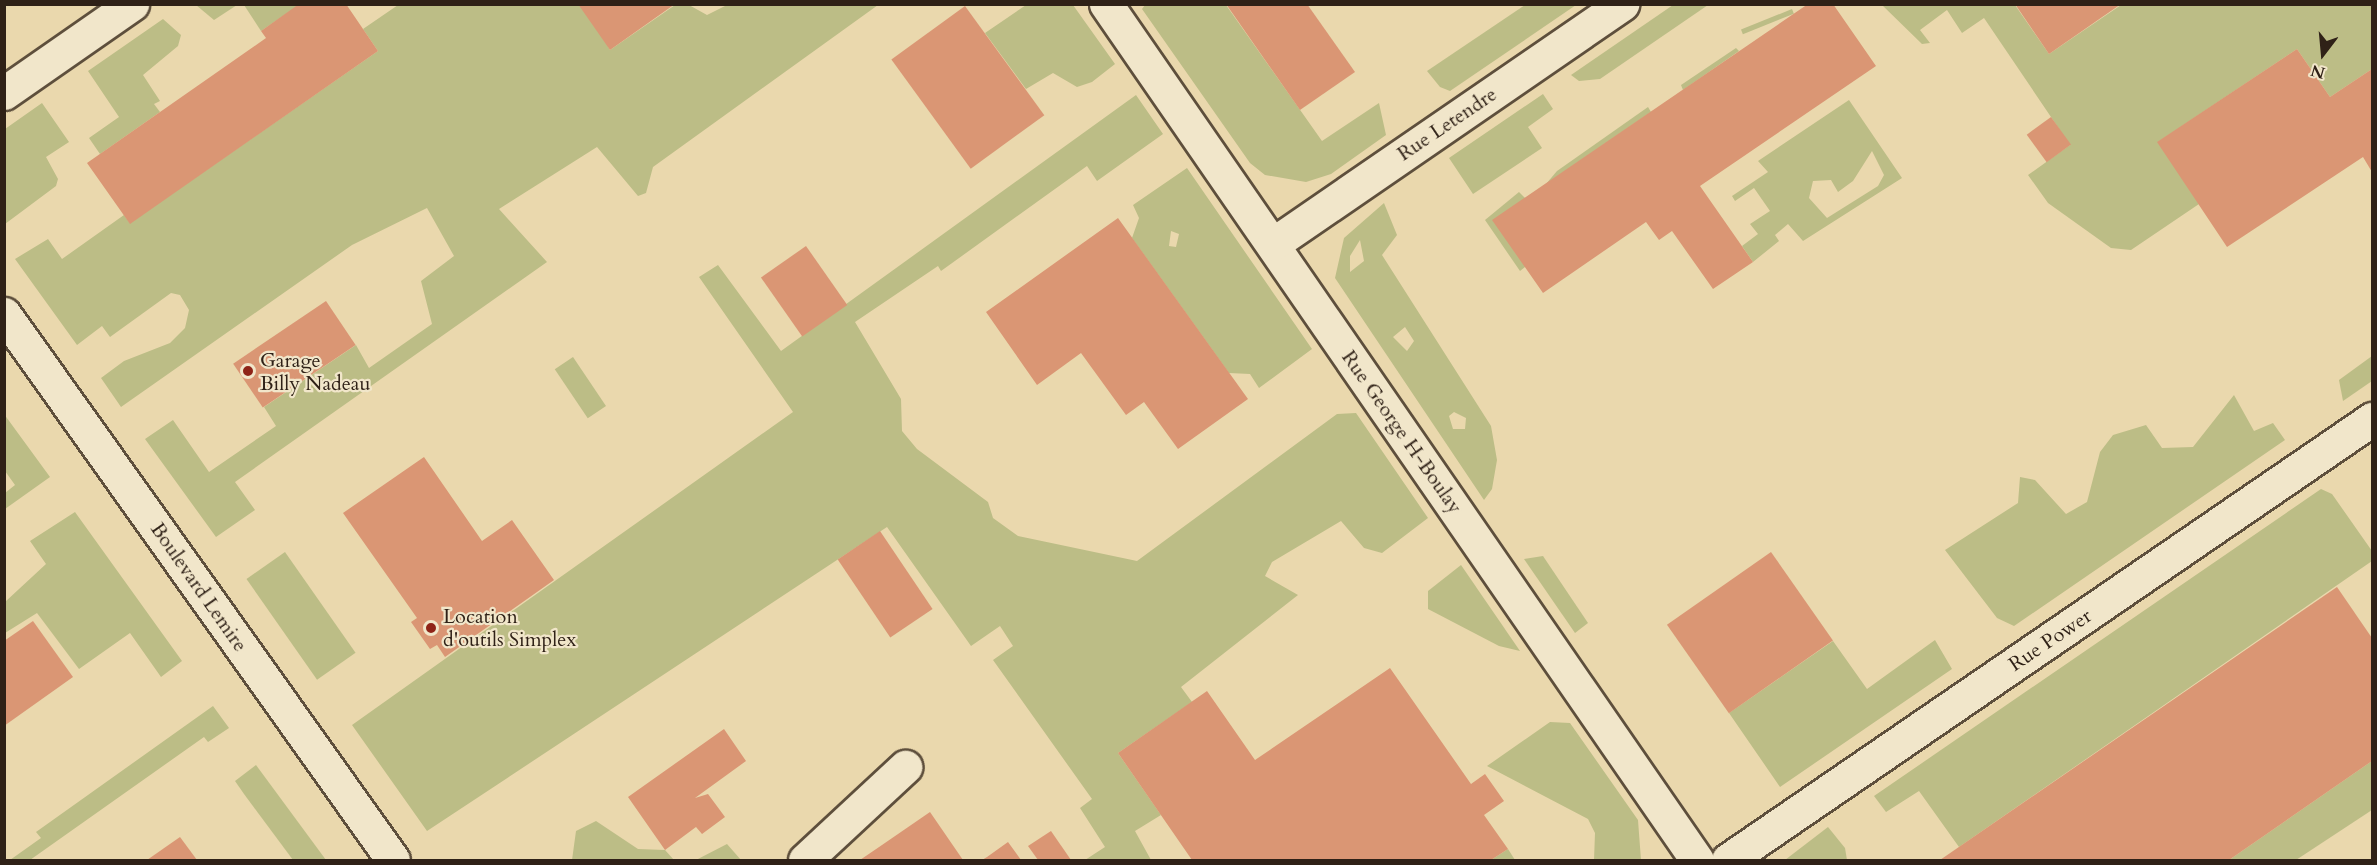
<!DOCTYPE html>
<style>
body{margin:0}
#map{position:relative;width:2377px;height:865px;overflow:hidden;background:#ead8ad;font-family:Cardo,serif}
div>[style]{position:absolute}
.green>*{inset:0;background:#bcbd86;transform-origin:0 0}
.building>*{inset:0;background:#da9674;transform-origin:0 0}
.roads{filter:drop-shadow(2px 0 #5e4f3c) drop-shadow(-2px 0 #5e4f3c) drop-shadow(0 2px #5e4f3c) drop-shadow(0 -2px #5e4f3c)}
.street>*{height:33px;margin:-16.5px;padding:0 16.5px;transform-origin:16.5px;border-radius:16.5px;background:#f1e6ca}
.secondary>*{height:33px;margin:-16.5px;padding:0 16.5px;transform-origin:16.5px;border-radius:16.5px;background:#f1e6ca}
.dots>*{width:16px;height:16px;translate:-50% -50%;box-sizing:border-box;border:3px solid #f1e6ca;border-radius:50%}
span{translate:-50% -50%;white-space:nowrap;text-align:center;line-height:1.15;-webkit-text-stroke:4.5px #f1e6ca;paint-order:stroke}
.street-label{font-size:20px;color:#2f2117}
.poi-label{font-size:20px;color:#2f2117}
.left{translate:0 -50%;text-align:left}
.frame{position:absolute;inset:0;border:6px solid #2f2117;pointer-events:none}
.north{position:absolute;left:2293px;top:24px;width:60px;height:60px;-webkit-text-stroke:4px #f1e6ca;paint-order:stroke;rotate:196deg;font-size:16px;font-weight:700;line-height:24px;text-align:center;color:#2f2117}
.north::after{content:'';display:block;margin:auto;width:21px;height:27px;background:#2f2117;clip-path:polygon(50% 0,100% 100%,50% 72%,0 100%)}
</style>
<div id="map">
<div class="green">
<i style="clip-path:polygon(196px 5px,237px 5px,214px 20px)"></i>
<i style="clip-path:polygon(244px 5px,299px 5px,261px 31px)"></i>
<i style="clip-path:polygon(398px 5px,587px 5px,610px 50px,675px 5px,689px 5px,707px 15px,727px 5px,878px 5px,653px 167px,646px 193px,638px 196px,597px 147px,499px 209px,547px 262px,235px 482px,255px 510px,216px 537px,145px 439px,173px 420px,209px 472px,276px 426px,264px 407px,356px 345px,369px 368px,432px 324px,421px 281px,454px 256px,427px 208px,352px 245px,121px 407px,101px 378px,124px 361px,170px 343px,185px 328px,189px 310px,180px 295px,171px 293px,110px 337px,102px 326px,77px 345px,15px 259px,48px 239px,62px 259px,124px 215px,130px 223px,378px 51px,363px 29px)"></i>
<i style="clip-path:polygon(1026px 5px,1073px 5px,1115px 64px,1092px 82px,1077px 87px,1053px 73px,1026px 89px,985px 33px)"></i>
<i style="clip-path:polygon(1145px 5px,1226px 5px,1322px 141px,1379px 103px,1386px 135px,1331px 174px,1306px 182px,1265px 175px,1250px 163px,1142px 9px)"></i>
<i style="clip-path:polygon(1525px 5px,1576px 5px,1450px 91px,1440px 87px,1427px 71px)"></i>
<i style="clip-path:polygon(1673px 5px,1708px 5px,1600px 79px,1579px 81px,1571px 75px)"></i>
<i style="clip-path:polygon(1882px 5px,2015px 5px,2049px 54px,2121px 5px,2372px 5px,2372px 69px,2330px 97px,2297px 49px,2158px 142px,2199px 204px,2131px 250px,2111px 248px,2048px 203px,2028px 175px,2070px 145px,1984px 18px,1962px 33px,1947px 10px,1920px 30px,1930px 43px,1922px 44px)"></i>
<i style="left:1792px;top:9px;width:5px;height:55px;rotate:68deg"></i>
<i style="clip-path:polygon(163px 19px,181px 35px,178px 46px,143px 75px,160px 101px,154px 104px,160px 112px,100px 154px,89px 138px,119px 117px,88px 71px)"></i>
<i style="clip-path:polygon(1736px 48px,1739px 51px,1683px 90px,1681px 85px)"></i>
<i style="clip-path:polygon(1543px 94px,1553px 109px,1528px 127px,1542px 148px,1473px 194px,1449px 158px)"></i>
<i style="clip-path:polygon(1136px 95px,1163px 134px,1097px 181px,1087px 166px,941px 271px,938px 266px,855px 322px,901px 399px,902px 431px,917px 449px,988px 502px,993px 518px,1018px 536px,1137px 561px,1337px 414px,1356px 413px,1428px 518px,1382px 553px,1364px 548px,1341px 521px,1272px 562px,1265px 576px,1298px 595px,1181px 687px,1192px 702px,1118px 753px,1161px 815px,1135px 831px,1151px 860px,1085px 860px,1105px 847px,1080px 808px,1092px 799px,993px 660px,1013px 646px,1000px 626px,971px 646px,887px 527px,427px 831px,352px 725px,793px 412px,699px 277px,718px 265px,781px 351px)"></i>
<i style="clip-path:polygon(evenodd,1849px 100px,1902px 178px,1803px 241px,1788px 224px,1775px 235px,1779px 241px,1753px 262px,1742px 246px,1758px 234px,1750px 224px,1770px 211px,1754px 188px,1735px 201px,1732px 196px,1768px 172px,1758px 161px,1849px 100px,1872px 151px,1884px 175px,1878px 186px,1827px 218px,1809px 198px,1813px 181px,1831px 180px,1838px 192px,1853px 181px,1872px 151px)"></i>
<i style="clip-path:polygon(42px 103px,69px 142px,46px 157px,58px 179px,56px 186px,5px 224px,5px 129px)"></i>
<i style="clip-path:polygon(1648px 107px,1651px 112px,1546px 184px,1557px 171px)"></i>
<i style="clip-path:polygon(evenodd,1187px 168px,1312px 349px,1259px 388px,1250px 374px,1229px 373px,1132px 238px,1139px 218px,1133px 205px,1187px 168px,1171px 231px,1179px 234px,1176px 247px,1169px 246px,1171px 231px)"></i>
<i style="clip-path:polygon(1519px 192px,1525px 198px,1525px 267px,1520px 271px,1485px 220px)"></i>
<i style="clip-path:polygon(evenodd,1384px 203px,1397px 235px,1382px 255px,1491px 426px,1497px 460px,1492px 489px,1484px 500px,1335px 278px,1344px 238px,1384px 203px,1360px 240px,1364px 261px,1350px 272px,1350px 256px,1360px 240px,1384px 203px,1405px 327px,1414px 341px,1407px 351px,1393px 337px,1405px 327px,1384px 203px,1454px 412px,1466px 418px,1465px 429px,1453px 429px,1449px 416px,1454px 412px)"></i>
<i style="clip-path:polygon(2372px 356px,2372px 381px,2343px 401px,2339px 380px)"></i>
<i style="left:573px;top:357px;width:59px;height:22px;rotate:56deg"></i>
<i style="clip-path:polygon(2234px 395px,2254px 431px,2273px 423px,2285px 440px,2014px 626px,1997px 618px,1945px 550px,2018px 503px,2020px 477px,2035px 480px,2066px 514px,2087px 502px,2100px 452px,2113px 435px,2146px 425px,2162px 448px,2193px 447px)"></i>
<i style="clip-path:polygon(4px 414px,50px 477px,5px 509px,5px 493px,15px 485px,5px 471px)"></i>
<i style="clip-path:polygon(2321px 489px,2332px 494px,2372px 551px,2372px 561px,1959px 847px,1919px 791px,1886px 812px,1874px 796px)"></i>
<i style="clip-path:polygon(75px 512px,182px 661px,161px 677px,130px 633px,79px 669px,37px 613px,5px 633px,5px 602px,46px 564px,30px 541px)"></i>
<i style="left:285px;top:552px;width:123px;height:47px;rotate:55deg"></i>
<i style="clip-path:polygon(1543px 556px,1588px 623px,1575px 633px,1524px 559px)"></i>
<i style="clip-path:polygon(1461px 565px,1520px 651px,1499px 646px,1428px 609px,1428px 591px)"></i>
<i style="clip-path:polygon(1935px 640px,1952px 669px,1780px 787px,1729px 713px,1833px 641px,1867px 689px)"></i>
<i style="clip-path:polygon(213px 706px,229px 728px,208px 742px,204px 737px,30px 860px,10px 860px,41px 838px,36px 832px)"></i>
<i style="clip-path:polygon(1550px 722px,1570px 723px,1638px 820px,1641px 860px,1594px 860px,1595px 833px,1588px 819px,1487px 766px)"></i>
<i style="clip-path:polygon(2372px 761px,2372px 810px,2296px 860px,2229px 860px)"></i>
<i style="clip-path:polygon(256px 765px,326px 860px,293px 860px,244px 794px,235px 781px)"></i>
<i style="clip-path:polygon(596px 821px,638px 849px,665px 850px,674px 860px,572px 860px,576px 831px)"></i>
<i style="clip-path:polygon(1828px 827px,1845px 848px,1847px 860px,1785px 860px)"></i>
<i style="clip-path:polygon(727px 844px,741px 860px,696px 860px)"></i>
<i style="clip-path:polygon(1508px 849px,1515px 860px,1491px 860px)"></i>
</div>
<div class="building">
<i style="clip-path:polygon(299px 4px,346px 4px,378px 51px,130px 224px,87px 163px,266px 38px,261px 31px)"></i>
<i style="clip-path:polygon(578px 4px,675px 4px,610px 50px)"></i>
<i style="clip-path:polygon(1226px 4px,1307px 4px,1355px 72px,1300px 110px)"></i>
<i style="clip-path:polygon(1808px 4px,1833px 4px,1876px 66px,1700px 186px,1753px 262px,1713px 289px,1672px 231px,1659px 240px,1646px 222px,1543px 293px,1492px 220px)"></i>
<i style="clip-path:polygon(2015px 4px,2121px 4px,2049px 54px)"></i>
<i style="left:965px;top:6px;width:135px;height:91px;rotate:54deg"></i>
<i style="clip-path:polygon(2297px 49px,2330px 97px,2372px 69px,2372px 172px,2363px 157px,2227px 247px,2157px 142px)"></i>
<i style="left:2051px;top:117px;width:34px;height:30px;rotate:54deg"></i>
<i style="clip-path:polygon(1118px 218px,1248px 399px,1178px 449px,1144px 402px,1126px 415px,1081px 353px,1037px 385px,986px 312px)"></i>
<i style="left:806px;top:246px;width:72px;height:55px;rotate:55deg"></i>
<i style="left:326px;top:301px;width:53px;height:112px;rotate:56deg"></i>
<i style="clip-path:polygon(424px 457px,482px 541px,512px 520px,554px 580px,445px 657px,437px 645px,430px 649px,411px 622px,417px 618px,343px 513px)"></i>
<i style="left:880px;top:531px;width:94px;height:51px;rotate:56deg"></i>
<i style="left:1771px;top:552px;width:108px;height:127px;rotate:55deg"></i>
<i style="clip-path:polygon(2337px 587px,2372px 638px,2372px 761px,2229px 860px,1940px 860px)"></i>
<i style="clip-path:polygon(33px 621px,73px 677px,4px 726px,4px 641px)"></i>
<i style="clip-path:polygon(1390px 668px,1471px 784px,1485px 774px,1504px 801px,1484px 815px,1508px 849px,1491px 860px,1192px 860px,1118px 753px,1207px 691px,1255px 760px)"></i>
<i style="clip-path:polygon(724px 729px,746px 761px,695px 798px,708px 794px,725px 817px,702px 834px,696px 827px,665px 850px,628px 797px)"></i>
<i style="clip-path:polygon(930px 812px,963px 860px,860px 860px,882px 845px)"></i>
<i style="clip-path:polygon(1051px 831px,1071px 860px,1038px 860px,1028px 846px)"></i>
<i style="clip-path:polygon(180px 837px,197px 860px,147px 860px)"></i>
<i style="clip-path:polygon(1008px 842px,1021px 860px,982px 860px,987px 857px)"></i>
</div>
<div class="roads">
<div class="street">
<i style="left:1106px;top:4px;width:1040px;rotate:55.38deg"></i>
<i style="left:4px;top:93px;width:156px;rotate:-34.8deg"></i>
<i style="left:1273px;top:244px;width:424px;rotate:-34.5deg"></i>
<i style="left:805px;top:860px;width:137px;rotate:-42.9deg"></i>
<i style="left:1728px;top:860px;width:781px;rotate:-34.4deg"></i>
</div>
<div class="secondary">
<i style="left:4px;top:314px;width:670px;rotate:54.53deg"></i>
</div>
</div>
<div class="dots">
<i style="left:248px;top:371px;background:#8f2418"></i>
<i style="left:431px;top:628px;background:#8f2418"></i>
</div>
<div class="street-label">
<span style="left:1447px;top:124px;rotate:-34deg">Rue Letendre</span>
<span style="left:1402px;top:432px;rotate:55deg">Rue George H-Boulay</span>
<span style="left:199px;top:587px;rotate:55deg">Boulevard Lemire</span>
<span style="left:2050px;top:640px;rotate:-34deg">Rue Power</span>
</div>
<div class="poi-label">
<span class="left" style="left:260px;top:372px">Garage<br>Billy Nadeau</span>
<span class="left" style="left:443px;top:628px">Location<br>d'outils Simplex</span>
</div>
<div class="frame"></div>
<div class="north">N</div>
</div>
